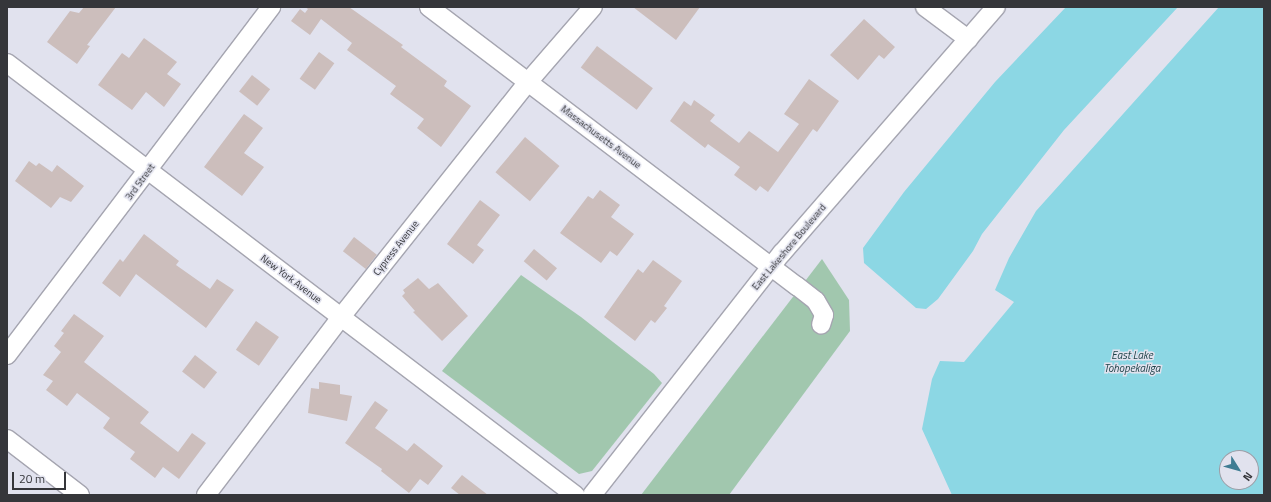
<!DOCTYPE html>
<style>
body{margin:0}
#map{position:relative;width:1271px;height:502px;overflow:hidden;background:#e1e2ee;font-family:"Titillium Web",sans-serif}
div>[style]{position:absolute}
.green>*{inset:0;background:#a1c7ae}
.water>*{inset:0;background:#8cd7e4}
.building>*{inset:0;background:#ccbebc;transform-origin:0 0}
.roads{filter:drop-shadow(1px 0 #a5a5b0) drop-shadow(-1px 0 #a5a5b0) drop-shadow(0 1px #a5a5b0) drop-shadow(0 -1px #a5a5b0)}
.minor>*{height:18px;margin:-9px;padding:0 9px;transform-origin:9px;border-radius:9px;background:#fff}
span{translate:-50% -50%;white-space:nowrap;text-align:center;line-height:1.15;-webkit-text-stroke:3px #e1e2ee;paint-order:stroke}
.street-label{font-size:10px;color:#35363a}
.water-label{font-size:11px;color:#1f4349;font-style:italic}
.frame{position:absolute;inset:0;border:8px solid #35363a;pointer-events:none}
.north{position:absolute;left:1219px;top:450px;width:40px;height:40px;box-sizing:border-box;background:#e1e2ee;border:1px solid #9c9da6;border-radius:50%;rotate:127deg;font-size:11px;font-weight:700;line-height:16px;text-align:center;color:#35363a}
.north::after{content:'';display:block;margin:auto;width:14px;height:18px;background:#3f7c93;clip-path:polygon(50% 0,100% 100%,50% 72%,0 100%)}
.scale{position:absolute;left:12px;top:472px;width:54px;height:18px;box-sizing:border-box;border:2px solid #35363a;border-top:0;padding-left:5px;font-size:12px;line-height:14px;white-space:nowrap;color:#35363a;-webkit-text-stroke:3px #e1e2ee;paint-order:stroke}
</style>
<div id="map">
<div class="green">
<i style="clip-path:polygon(822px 259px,849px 300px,850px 331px,729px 495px,641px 495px)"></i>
<i style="clip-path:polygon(521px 275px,581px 317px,654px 374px,662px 383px,592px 471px,579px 474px,442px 371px)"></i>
</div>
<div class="water">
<i style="clip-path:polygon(1066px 7px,1178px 7px,1064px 130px,982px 234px,973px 251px,938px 299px,926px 309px,916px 308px,864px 263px,863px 248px,904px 192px,995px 82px)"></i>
<i style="clip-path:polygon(evenodd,1219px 7px,1264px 7px,1264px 495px,952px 495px,922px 429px,932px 379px,940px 361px,964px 362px,1014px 302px,995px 290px,1009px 258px,1036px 211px,1219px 7px,1227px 458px,1251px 458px,1251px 482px,1227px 482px,1227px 458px)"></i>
</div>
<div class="building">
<i style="clip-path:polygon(84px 7px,116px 7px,87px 45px,90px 46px,77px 64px,47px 42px,70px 11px,79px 13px)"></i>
<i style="clip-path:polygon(305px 7px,349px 7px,403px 45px,401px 47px,447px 81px,444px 86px,471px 106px,441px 147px,417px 128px,424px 119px,390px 94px,396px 86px,347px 50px,352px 43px,321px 19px,310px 35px,291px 21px,300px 9px,305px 13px,308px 9px)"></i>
<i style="clip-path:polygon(633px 7px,700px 7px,676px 40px)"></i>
<i style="clip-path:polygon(864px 19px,895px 47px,884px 59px,879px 55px,858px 80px,830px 55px)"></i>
<i style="clip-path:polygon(144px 38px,177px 62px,167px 74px,181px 84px,164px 107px,146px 92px,132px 110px,98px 85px,122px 53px,129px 58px)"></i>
<i style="left:597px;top:46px;width:70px;height:27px;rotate:37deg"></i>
<i style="left:319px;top:52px;width:19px;height:33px;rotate:36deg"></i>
<i style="left:252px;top:75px;width:23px;height:21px;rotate:38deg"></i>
<i style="clip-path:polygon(809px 79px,839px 101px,817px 132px,813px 129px,768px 192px,760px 186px,756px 191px,734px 175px,740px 167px,708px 144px,705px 148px,670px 121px,684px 101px,691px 106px,694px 100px,715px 115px,710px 121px,739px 143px,749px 131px,778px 152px,799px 124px,784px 114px)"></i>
<i style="clip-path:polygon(244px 114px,263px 128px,244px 153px,264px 167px,242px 196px,204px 167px)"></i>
<i style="left:525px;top:137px;width:45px;height:46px;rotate:40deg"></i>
<i style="clip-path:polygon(29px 161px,36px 166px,39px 163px,52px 172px,57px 165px,84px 186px,71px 202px,60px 197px,51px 208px,15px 181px)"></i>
<i style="clip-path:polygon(600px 190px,620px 205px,611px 217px,634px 234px,617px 256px,610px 251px,601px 263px,560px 233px,588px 196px,593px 199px)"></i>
<i style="clip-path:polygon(480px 200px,500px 215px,477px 245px,484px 250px,473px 264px,447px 244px)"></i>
<i style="clip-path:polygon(144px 234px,179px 261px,176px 265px,210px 289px,217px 279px,234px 290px,206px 328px,136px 274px,120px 297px,102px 283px,120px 259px,123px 262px)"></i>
<i style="left:354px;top:237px;width:29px;height:18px;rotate:38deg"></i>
<i style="left:534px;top:249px;width:30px;height:16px;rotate:40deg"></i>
<i style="clip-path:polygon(653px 260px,682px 281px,664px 306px,667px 308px,655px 323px,651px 320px,635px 341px,604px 317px,638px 269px,643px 273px)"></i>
<i style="clip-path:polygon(418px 278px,429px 289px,438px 283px,468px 316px,442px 341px,413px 312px,415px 311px,402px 296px,405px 293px,403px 290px)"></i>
<i style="clip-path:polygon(74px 314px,104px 336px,84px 362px,149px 412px,140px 423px,178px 452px,192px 433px,206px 443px,179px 479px,163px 467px,155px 478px,130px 459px,135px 452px,103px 428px,110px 418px,77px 393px,67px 406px,46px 390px,53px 381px,43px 375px,61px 352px,54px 346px,64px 333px,61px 331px)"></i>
<i style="left:256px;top:321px;width:28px;height:35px;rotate:35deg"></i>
<i style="left:195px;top:355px;width:28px;height:21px;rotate:38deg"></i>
<i style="clip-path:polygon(319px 382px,340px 385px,340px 394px,352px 396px,347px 421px,308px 413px,311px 388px,319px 389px)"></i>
<i style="clip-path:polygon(375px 401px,388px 410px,375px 428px,407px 451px,414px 443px,443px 466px,428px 485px,420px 479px,409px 493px,381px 471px,382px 469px,345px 443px)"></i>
<i style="clip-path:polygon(462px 475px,488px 495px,460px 495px,451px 488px)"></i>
</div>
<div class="roads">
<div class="minor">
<i style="left:429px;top:7px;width:462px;rotate:37.2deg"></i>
<i style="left:797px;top:286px;width:24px;rotate:38deg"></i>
<i style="left:816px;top:301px;width:16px;rotate:60deg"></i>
<i style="left:824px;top:315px;width:10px;rotate:107deg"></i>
<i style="left:925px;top:7px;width:54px;rotate:36.7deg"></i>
<i style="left:7px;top:63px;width:714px;rotate:37.26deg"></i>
<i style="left:7px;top:355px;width:437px;rotate:-52.8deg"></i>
<i style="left:7px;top:439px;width:92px;rotate:37.5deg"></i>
<i style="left:206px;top:495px;width:223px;rotate:-52.8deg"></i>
<i style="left:341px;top:317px;width:300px;rotate:-51.5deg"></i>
<i style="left:528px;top:82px;width:99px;rotate:-49.1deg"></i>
<i style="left:592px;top:495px;width:308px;rotate:-51.9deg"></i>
<i style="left:782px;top:253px;width:326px;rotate:-49deg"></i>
</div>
</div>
<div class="street-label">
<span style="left:601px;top:137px;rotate:37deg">Massachusetts Avenue</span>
<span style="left:140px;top:182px;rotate:-54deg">3rd Street</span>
<span style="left:789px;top:247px;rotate:-50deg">East Lakeshore Boulevard</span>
<span style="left:396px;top:248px;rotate:-52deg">Cypress Avenue</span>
<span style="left:291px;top:279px;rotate:37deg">New York Avenue</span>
</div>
<div class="water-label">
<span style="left:1132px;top:362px">East Lake<br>Tohopekaliga</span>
</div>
<div class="frame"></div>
<div class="north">N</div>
<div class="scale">20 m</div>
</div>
